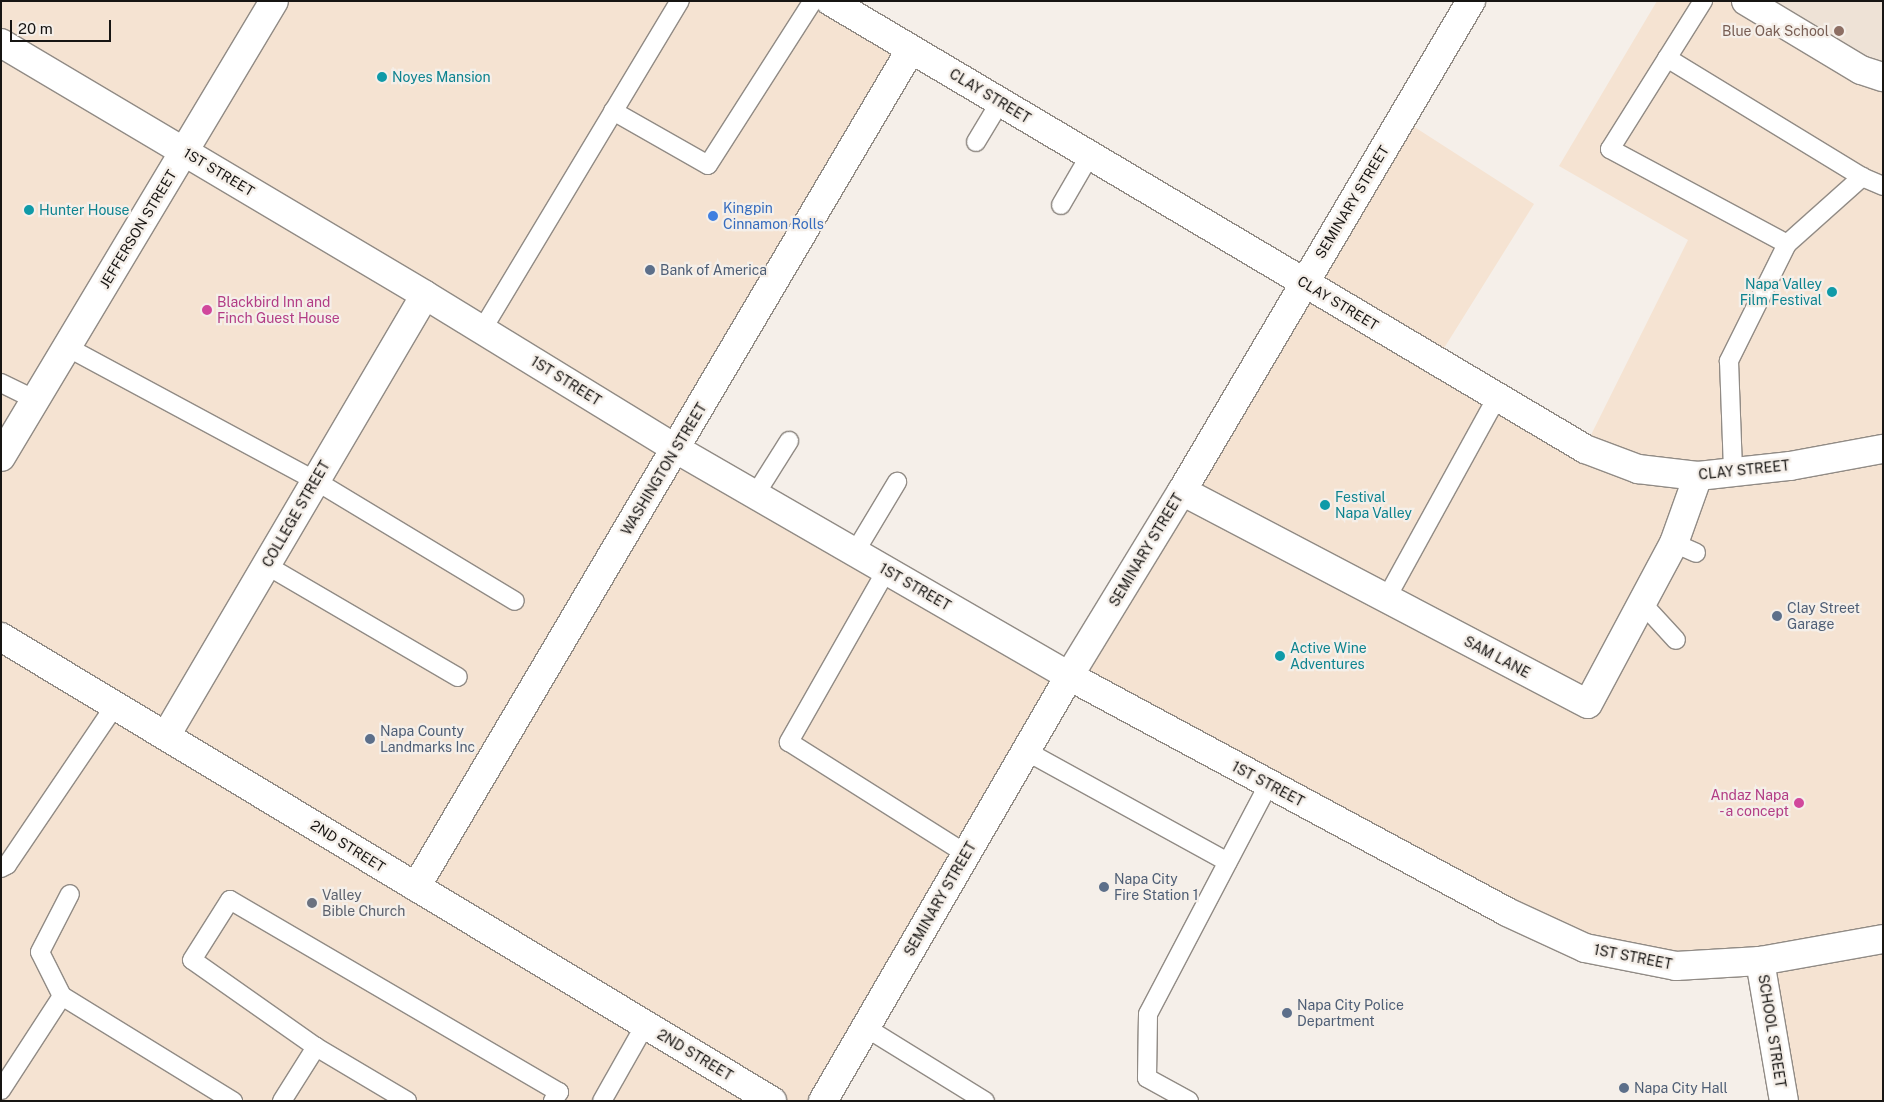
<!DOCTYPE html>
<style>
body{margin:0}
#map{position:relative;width:1884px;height:1102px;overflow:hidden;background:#f5efe9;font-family:"Public Sans",sans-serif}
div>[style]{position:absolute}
.commercial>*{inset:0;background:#f5e3d2}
.built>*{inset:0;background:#eee2d6}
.roads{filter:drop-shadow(1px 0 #918b85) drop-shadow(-1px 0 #918b85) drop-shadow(0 1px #918b85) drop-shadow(0 -1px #918b85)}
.lane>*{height:18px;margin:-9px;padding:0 9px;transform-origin:9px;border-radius:9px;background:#fff}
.street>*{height:28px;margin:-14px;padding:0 14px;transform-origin:14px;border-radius:14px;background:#fff}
.secondary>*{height:28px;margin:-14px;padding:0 14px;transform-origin:14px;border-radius:14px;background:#fff}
.dots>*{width:14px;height:14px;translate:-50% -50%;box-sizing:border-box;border:2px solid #f5efe9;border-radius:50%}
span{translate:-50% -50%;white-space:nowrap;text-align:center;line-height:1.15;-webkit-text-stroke:4.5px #f5efe9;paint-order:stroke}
.education-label{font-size:14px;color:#785e54}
.right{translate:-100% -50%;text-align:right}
.culture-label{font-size:14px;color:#0d838f}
.left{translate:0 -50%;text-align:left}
.street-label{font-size:14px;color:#171513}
.shop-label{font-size:14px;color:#366cbe}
.service-label{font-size:14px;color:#4e5e75}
.hotel-label{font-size:14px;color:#b23c85}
.worship-label{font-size:14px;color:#5b616d}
.frame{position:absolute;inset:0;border:2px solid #171513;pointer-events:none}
.scale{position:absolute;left:10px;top:20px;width:101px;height:22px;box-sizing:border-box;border:2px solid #171513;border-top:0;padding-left:6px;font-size:15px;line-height:18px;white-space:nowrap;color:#171513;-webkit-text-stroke:4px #f5efe9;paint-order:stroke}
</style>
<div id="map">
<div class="commercial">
<i style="clip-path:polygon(1px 1px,830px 1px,911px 49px,676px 449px,1069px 676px,1402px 119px,1534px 204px,1436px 361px,1584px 449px,1688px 240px,1559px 166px,1657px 1px,1746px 1px,1883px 77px,1883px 1101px,1784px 1101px,1760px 961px,1585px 948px,1069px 676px,823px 1101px,1px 1101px)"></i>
</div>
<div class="built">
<i style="clip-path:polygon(1746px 1px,1883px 1px,1883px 77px)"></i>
</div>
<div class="roads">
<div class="lane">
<i style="left:1703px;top:1px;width:175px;rotate:122.1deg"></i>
<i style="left:1610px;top:149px;width:201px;rotate:28.2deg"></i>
<i style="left:1787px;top:244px;width:131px;rotate:116.4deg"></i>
<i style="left:1729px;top:361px;width:111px;rotate:87.9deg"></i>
<i style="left:1667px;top:58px;width:228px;rotate:31.4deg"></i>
<i style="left:1862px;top:177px;width:23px;rotate:23deg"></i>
<i style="left:613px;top:111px;width:109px;rotate:29.6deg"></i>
<i style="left:708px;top:165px;width:195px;rotate:-57.4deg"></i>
<i style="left:976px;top:142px;width:47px;rotate:-59deg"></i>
<i style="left:1061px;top:205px;width:58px;rotate:-59.9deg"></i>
<i style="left:1787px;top:244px;width:101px;rotate:-41.8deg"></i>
<i style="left:482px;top:330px;width:384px;rotate:-59deg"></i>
<i style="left:67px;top:347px;width:283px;rotate:28.3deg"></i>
<i style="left:316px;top:481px;width:232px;rotate:31.1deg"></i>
<i style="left:1px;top:383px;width:39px;rotate:26deg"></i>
<i style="left:755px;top:495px;width:64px;rotate:-57.8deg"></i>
<i style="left:1674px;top:543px;width:24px;rotate:24deg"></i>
<i style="left:855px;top:552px;width:82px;rotate:-59deg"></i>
<i style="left:266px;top:565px;width:222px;rotate:30.3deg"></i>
<i style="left:886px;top:571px;width:197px;rotate:119.6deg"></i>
<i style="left:789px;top:742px;width:209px;rotate:32.3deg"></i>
<i style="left:1386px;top:599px;width:230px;rotate:-61.2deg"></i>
<i style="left:1642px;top:603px;width:50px;rotate:47.4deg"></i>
<i style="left:1026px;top:751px;width:230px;rotate:28.8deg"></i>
<i style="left:1px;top:868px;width:7px;rotate:-27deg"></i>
<i style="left:7px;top:865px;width:194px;rotate:-55.9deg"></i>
<i style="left:62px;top:996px;width:201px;rotate:31.6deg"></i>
<i style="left:865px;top:1027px;width:141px;rotate:31.7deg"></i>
<i style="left:1px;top:1090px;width:112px;rotate:-57deg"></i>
<i style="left:62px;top:996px;width:49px;rotate:-116.6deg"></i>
<i style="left:40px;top:952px;width:65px;rotate:-62.7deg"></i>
<i style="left:282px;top:1101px;width:64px;rotate:-57.8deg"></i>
<i style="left:407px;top:1101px;width:106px;rotate:-149.3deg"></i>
<i style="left:316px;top:1047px;width:151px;rotate:-144.9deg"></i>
<i style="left:192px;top:960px;width:71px;rotate:-57.7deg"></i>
<i style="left:230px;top:900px;width:381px;rotate:30.3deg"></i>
<i style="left:559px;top:1092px;width:11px;rotate:124deg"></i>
<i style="left:602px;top:1101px;width:87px;rotate:-60.5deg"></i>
<i style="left:1189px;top:1101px;width:48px;rotate:-151.3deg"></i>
<i style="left:1147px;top:1078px;width:64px;rotate:-89.1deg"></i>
<i style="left:1148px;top:1014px;width:260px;rotate:-62.3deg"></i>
</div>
<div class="street">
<i style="left:830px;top:1px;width:878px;rotate:30.68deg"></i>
<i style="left:1585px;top:449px;width:57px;rotate:20.7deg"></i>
<i style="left:1638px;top:469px;width:60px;rotate:6.7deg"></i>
<i style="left:1698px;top:476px;width:93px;rotate:-6.2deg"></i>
<i style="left:1790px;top:466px;width:95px;rotate:-10.4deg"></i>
<i style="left:1746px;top:1px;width:134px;rotate:31deg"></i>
<i style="left:1861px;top:70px;width:23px;rotate:18deg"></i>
<i style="left:1182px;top:491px;width:458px;rotate:27.7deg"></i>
<i style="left:1588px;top:704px;width:183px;rotate:-61.9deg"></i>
<i style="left:1674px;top:543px;width:71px;rotate:-70.3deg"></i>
<i style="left:167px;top:734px;width:509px;rotate:-59.56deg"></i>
<i style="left:416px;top:887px;width:973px;rotate:-59.43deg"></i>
<i style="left:1760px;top:961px;width:142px;rotate:80.3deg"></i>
<i style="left:823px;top:1101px;width:491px;rotate:-59.9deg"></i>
<i style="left:1069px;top:676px;width:217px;rotate:-58.6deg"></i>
<i style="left:1182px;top:491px;width:569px;rotate:-59.47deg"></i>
</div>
<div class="secondary">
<i style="left:1px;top:43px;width:493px;rotate:30.7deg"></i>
<i style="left:425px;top:295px;width:294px;rotate:31.5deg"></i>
<i style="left:676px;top:449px;width:454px;rotate:30deg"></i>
<i style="left:1069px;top:676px;width:498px;rotate:28.3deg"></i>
<i style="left:1507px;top:912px;width:86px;rotate:24.8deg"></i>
<i style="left:1585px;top:948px;width:93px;rotate:11.2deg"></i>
<i style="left:1676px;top:966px;width:84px;rotate:-3.4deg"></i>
<i style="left:1760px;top:961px;width:125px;rotate:-10.1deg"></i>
<i style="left:1px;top:457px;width:531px;rotate:-59.09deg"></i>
<i style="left:1px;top:637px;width:900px;rotate:31.04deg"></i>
</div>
</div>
<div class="dots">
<i style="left:1839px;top:31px;background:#8d6e63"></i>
<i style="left:382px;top:77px;background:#0f9aa8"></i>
<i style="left:29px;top:210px;background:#0f9aa8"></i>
<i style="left:713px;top:216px;background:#3f7fe0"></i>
<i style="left:650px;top:270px;background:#5c6f8a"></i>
<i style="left:1832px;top:292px;background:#0f9aa8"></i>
<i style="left:207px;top:310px;background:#d1479c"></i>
<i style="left:1325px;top:505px;background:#0f9aa8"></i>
<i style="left:1777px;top:616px;background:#5c6f8a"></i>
<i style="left:1280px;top:656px;background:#0f9aa8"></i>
<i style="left:370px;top:739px;background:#5c6f8a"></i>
<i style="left:1799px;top:803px;background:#d1479c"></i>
<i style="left:1104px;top:887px;background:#5c6f8a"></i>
<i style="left:312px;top:903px;background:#6b7280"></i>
<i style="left:1287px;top:1013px;background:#5c6f8a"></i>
<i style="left:1624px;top:1088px;background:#5c6f8a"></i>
</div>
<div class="education-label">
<span class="right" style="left:1829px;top:31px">Blue Oak School</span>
</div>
<div class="culture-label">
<span class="left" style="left:392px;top:77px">Noyes Mansion</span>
<span class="left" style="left:39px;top:210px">Hunter House</span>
<span class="right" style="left:1822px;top:292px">Napa Valley<br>Film Festival</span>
<span class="left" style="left:1335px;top:505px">Festival<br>Napa Valley</span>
<span class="left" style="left:1290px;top:656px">Active Wine<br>Adventures</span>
</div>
<div class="street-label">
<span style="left:990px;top:96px;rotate:31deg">CLAY STREET</span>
<span style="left:219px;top:172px;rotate:31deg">1ST STREET</span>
<span style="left:1352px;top:202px;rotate:-59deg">SEMINARY STREET</span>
<span style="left:138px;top:229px;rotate:-59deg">JEFFERSON STREET</span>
<span style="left:1338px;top:303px;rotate:31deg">CLAY STREET</span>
<span style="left:566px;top:381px;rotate:32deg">1ST STREET</span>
<span style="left:664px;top:469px;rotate:-59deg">WASHINGTON STREET</span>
<span style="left:1744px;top:470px;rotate:-6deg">CLAY STREET</span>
<span style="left:296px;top:514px;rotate:-60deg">COLLEGE STREET</span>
<span style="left:1146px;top:550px;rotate:-59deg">SEMINARY STREET</span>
<span style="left:915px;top:587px;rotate:30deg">1ST STREET</span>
<span style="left:1497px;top:657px;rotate:28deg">SAM LANE</span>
<span style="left:1268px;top:784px;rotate:28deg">1ST STREET</span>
<span style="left:348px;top:846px;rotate:32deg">2ND STREET</span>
<span style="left:940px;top:899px;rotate:-60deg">SEMINARY STREET</span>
<span style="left:1633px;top:957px;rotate:11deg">1ST STREET</span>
<span style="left:1772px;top:1031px;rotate:81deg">SCHOOL STREET</span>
<span style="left:695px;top:1055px;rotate:31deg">2ND STREET</span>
</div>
<div class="shop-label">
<span class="left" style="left:723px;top:216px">Kingpin<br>Cinnamon Rolls</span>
</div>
<div class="service-label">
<span class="left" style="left:660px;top:270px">Bank of America</span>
<span class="left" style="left:1787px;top:616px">Clay Street<br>Garage</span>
<span class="left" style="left:380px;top:739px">Napa County<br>Landmarks Inc</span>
<span class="left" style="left:1114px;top:887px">Napa City<br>Fire Station 1</span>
<span class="left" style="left:1297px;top:1013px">Napa City Police<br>Department</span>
<span class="left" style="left:1634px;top:1088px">Napa City Hall</span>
</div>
<div class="hotel-label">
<span class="left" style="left:217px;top:310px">Blackbird Inn and<br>Finch Guest House</span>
<span class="right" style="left:1789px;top:803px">Andaz Napa<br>- a concept</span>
</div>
<div class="worship-label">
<span class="left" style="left:322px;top:903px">Valley<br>Bible Church</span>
</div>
<div class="frame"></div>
<div class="scale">20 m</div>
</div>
